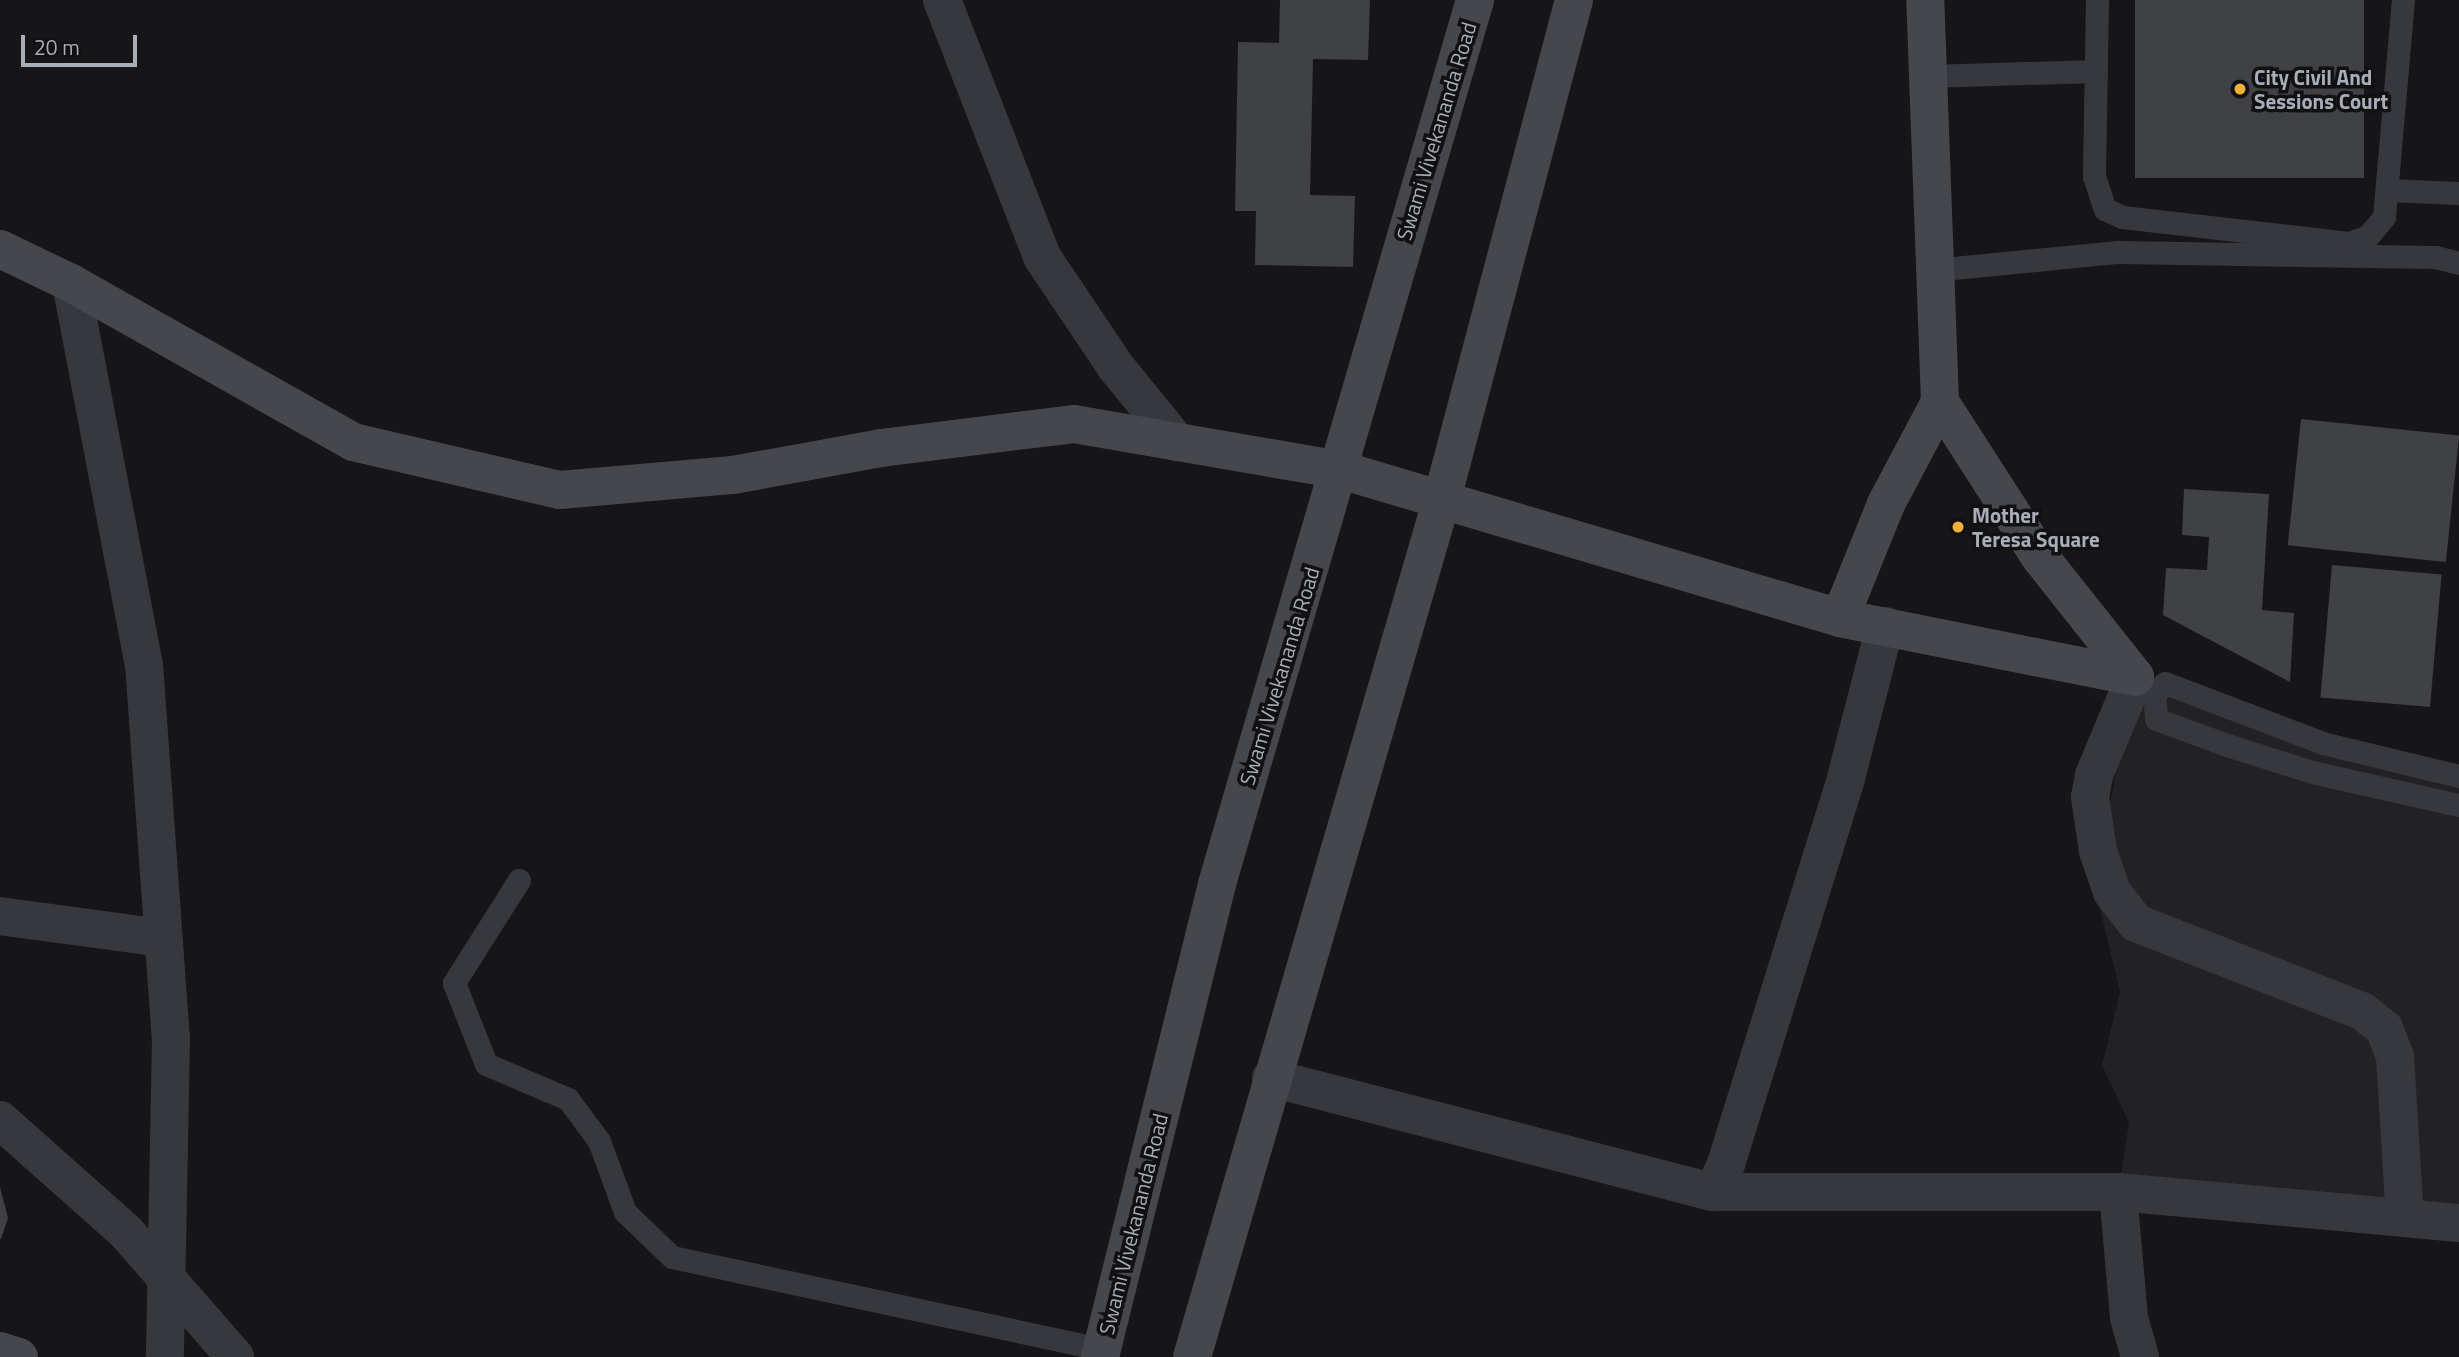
<!DOCTYPE html>
<style>
body{margin:0}
#map{position:relative;width:2459px;height:1357px;overflow:hidden;background:#161618;font-family:"Titillium Web",sans-serif}
div>[style]{position:absolute}
.built>*{inset:0;background:#222225}
.building>*{inset:0;background:#404145;transform-origin:0 0}
.lane>*{height:23px;margin:-11.5px;padding:0 11.5px;transform-origin:11.5px;border-radius:11.5px;background:#37383d}
.street>*{height:38px;margin:-19px;padding:0 19px;transform-origin:19px;border-radius:19px;background:#37383d}
.secondary>*{height:38px;margin:-19px;padding:0 19px;transform-origin:19px;border-radius:19px;background:#45474d}
.dots>*{width:19px;height:19px;translate:-50% -50%;box-sizing:border-box;border:4px solid #111113;border-radius:50%}
span{translate:-50% -50%;white-space:nowrap;text-align:center;line-height:1.15;-webkit-text-stroke:7px #111113;paint-order:stroke}
.poi-label{font-size:21px;color:#a8adb8;font-weight:700}
.left{translate:0 -50%;text-align:left}
.street-label{font-size:21px;color:#a8adb8}
.scale{position:absolute;left:21px;top:35px;width:116px;height:32px;box-sizing:border-box;border:4px solid #a8adb8;border-top:0;padding-left:9px;font-size:21px;line-height:24px;white-space:nowrap;color:#a8adb8;-webkit-text-stroke:5px #111113;paint-order:stroke}
</style>
<div id="map">
<div class="built">
<i style="clip-path:polygon(2135px 677px,2459px 776px,2459px 1223px,2118px 1192px,2129px 1123px,2102px 1065px,2120px 992px,2094px 884px)"></i>
</div>
<div class="building">
<i style="clip-path:polygon(1280px 0,1370px 0,1368px 60px,1313px 59px,1310px 195px,1355px 196px,1353px 267px,1255px 265px,1256px 211px,1235px 211px,1238px 42px,1279px 43px)"></i>
<i style="left:2135px;top:0;width:229px;height:178px"></i>
<i style="left:2301px;top:419px;width:159px;height:127px;rotate:6deg"></i>
<i style="clip-path:polygon(2184px 489px,2269px 494px,2262px 610px,2294px 613px,2290px 682px,2163px 615px,2166px 568px,2207px 570px,2209px 537px,2182px 535px)"></i>
<i style="left:2332px;top:565px;width:110px;height:133px;rotate:5deg"></i>
<i style="clip-path:polygon(0 1187px,8px 1218px,1px 1239px,0 1239px)"></i>
</div>
<div class="lane">
<i style="left:2097px;top:0;width:176px;rotate:91deg"></i>
<i style="left:2094px;top:176px;width:35px;rotate:72deg"></i>
<i style="left:2105px;top:209px;width:19px;rotate:25deg"></i>
<i style="left:2122px;top:217px;width:228px;rotate:6.5deg"></i>
<i style="left:2349px;top:243px;width:20px;rotate:-20deg"></i>
<i style="left:2368px;top:236px;width:25px;rotate:-50deg"></i>
<i style="left:2384px;top:217px;width:218px;rotate:-85deg"></i>
<i style="left:1927px;top:76px;width:169px;rotate:-1.7deg"></i>
<i style="left:2387px;top:190px;width:72px;rotate:2.4deg"></i>
<i style="left:1933px;top:270px;width:186px;rotate:-5.6deg"></i>
<i style="left:2118px;top:252px;width:317px;rotate:0.9deg"></i>
<i style="left:2435px;top:257px;width:25px;rotate:14deg"></i>
<i style="left:2459px;top:776px;width:140px;rotate:-166.4deg"></i>
<i style="left:2323px;top:743px;width:169px;rotate:-159.2deg"></i>
<i style="left:2165px;top:683px;width:16px;rotate:135deg"></i>
<i style="left:2154px;top:694px;width:25px;rotate:85deg"></i>
<i style="left:2156px;top:719px;width:76px;rotate:20.1deg"></i>
<i style="left:2227px;top:745px;width:89px;rotate:17.6deg"></i>
<i style="left:2312px;top:772px;width:151px;rotate:12.7deg"></i>
<i style="left:519px;top:880px;width:122px;rotate:122.3deg"></i>
<i style="left:454px;top:983px;width:87px;rotate:68.4deg"></i>
<i style="left:486px;top:1064px;width:89px;rotate:23.1deg"></i>
<i style="left:568px;top:1099px;width:52px;rotate:53.6deg"></i>
<i style="left:599px;top:1141px;width:76px;rotate:69.9deg"></i>
<i style="left:625px;top:1212px;width:65px;rotate:43.8deg"></i>
<i style="left:672px;top:1257px;width:440px;rotate:12.1deg"></i>
</div>
<div class="street">
<i style="left:942px;top:0;width:276px;rotate:68.7deg"></i>
<i style="left:1042px;top:257px;width:133px;rotate:56.1deg"></i>
<i style="left:1116px;top:367px;width:97px;rotate:50.9deg"></i>
<i style="left:71px;top:283px;width:388px;rotate:79.2deg"></i>
<i style="left:144px;top:664px;width:375px;rotate:85.9deg"></i>
<i style="left:171px;top:1038px;width:319px;rotate:91.1deg"></i>
<i style="left:2135px;top:677px;width:106px;rotate:112.7deg"></i>
<i style="left:2094px;top:775px;width:22px;rotate:100deg"></i>
<i style="left:2090px;top:797px;width:55px;rotate:81.6deg"></i>
<i style="left:2098px;top:851px;width:43px;rotate:71.1deg"></i>
<i style="left:2112px;top:892px;width:39px;rotate:52deg"></i>
<i style="left:2136px;top:923px;width:243px;rotate:21.3deg"></i>
<i style="left:2362px;top:1011px;width:28px;rotate:38deg"></i>
<i style="left:2384px;top:1028px;width:30px;rotate:69deg"></i>
<i style="left:2395px;top:1056px;width:162px;rotate:86.5deg"></i>
<i style="left:0;top:916px;width:164px;rotate:7.7deg"></i>
<i style="left:1271px;top:1078px;width:456px;rotate:14.5deg"></i>
<i style="left:1713px;top:1192px;width:405px"></i>
<i style="left:2118px;top:1192px;width:342px;rotate:5.2deg"></i>
<i style="left:0;top:1120px;width:169px;rotate:41.6deg"></i>
<i style="left:126px;top:1232px;width:166px;rotate:48.9deg"></i>
<i style="left:1713px;top:1192px;width:31px;rotate:-65deg"></i>
<i style="left:1726px;top:1164px;width:404px;rotate:-72.7deg"></i>
<i style="left:1846px;top:778px;width:157px;rotate:-75.6deg"></i>
<i style="left:2118px;top:1192px;width:126px;rotate:85deg"></i>
<i style="left:2129px;top:1318px;width:41px;rotate:74.2deg"></i>
</div>
<div class="secondary">
<i style="left:0;top:249px;width:79px;rotate:25.6deg"></i>
<i style="left:71px;top:283px;width:324px;rotate:29.4deg"></i>
<i style="left:353px;top:442px;width:212px;rotate:13.1deg"></i>
<i style="left:560px;top:490px;width:174px;rotate:-5deg"></i>
<i style="left:733px;top:475px;width:150px;rotate:-10.3deg"></i>
<i style="left:881px;top:448px;width:194px;rotate:-7.1deg"></i>
<i style="left:1074px;top:424px;width:271px;rotate:9.8deg"></i>
<i style="left:1341px;top:470px;width:520px;rotate:16.52deg"></i>
<i style="left:1840px;top:618px;width:301px;rotate:11.3deg"></i>
<i style="left:1940px;top:402px;width:184px;rotate:57.2deg"></i>
<i style="left:2040px;top:557px;width:153px;rotate:51.6deg"></i>
<i style="left:1840px;top:618px;width:123px;rotate:-68deg"></i>
<i style="left:1886px;top:504px;width:115px;rotate:-62.1deg"></i>
<i style="left:1940px;top:402px;width:402px;rotate:-92.1deg"></i>
<i style="left:0;top:1351px;width:20px;rotate:18deg"></i>
<i style="left:1100px;top:1357px;width:487px;rotate:-76.1deg"></i>
<i style="left:1217px;top:884px;width:921px;rotate:-73.73deg"></i>
<i style="left:1192px;top:1357px;width:894px;rotate:-73.76deg"></i>
<i style="left:1442px;top:499px;width:516px;rotate:-75.18deg"></i>
</div>
<div class="dots">
<i style="left:2240px;top:89px;background:#f2b134"></i>
<i style="left:1958px;top:527px;background:#f2b134"></i>
</div>
<div class="poi-label">
<span class="left" style="left:2254px;top:89px">City Civil And<br>Sessions Court</span>
<span class="left" style="left:1972px;top:527px">Mother<br>Teresa Square</span>
</div>
<div class="street-label">
<span style="left:1436px;top:131px;rotate:-73deg">Swami Vivekananda Road</span>
<span style="left:1279px;top:676px;rotate:-73deg">Swami Vivekananda Road</span>
<span style="left:1133px;top:1224px;rotate:-76deg">Swami Vivekananda Road</span>
</div>
<div class="scale">20 m</div>
</div>
